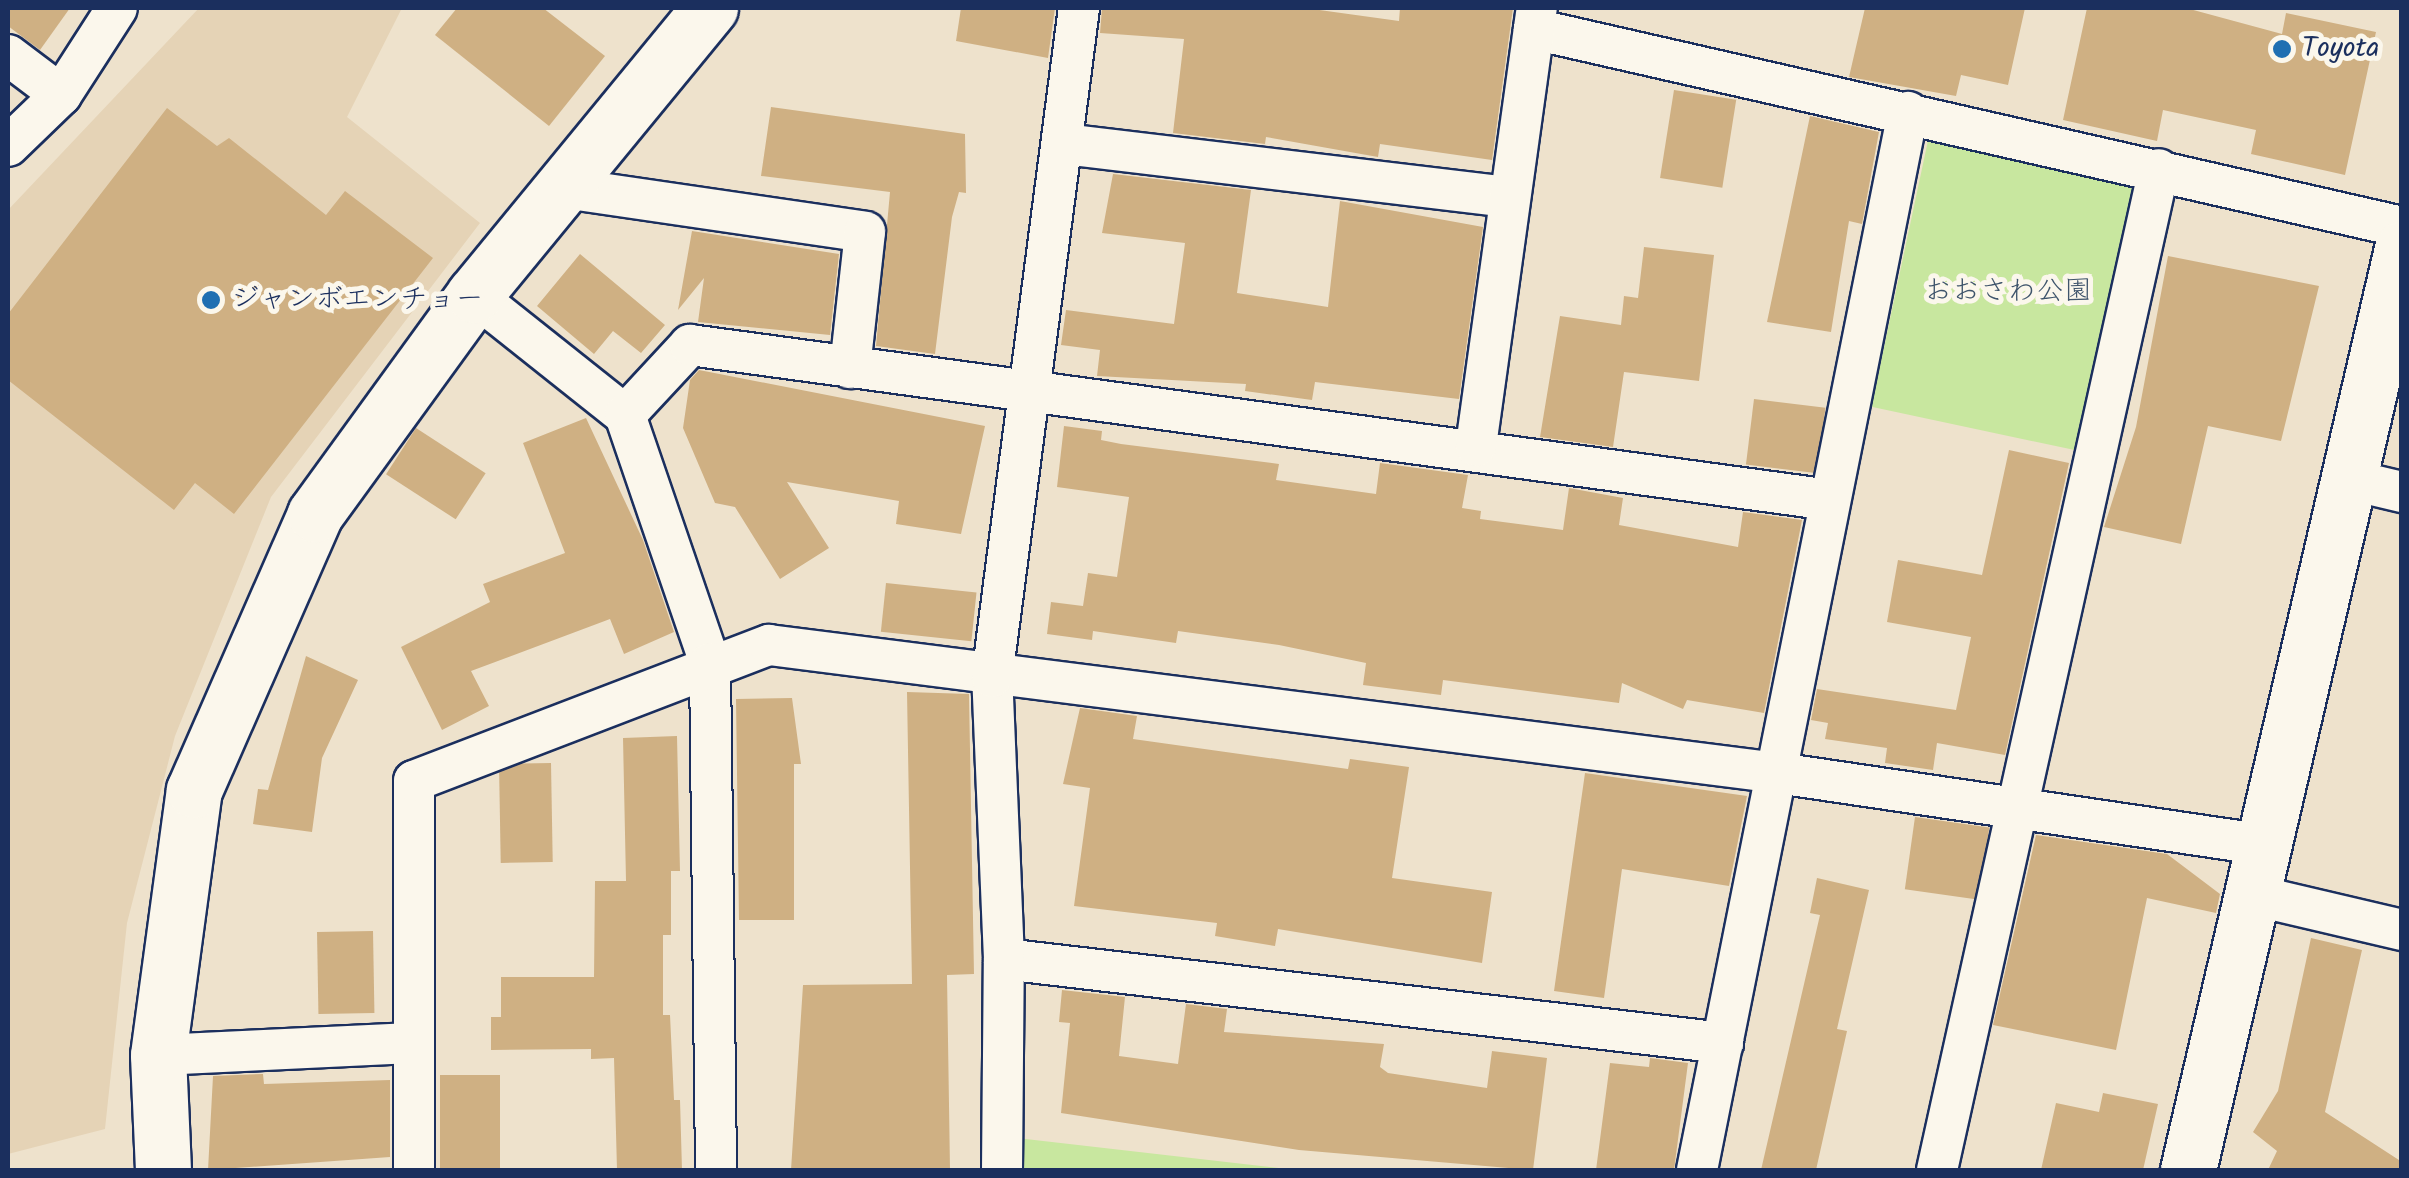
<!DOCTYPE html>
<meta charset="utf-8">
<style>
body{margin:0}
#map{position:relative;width:2409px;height:1178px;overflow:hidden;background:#eee2cc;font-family:Kalam,"Klee One",sans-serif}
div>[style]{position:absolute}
.built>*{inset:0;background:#e5d3b6}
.green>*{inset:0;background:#c8e79f;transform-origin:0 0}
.building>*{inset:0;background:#cfb083;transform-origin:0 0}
.roads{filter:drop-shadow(2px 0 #1b2f5e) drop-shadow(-2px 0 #1b2f5e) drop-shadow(0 2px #1b2f5e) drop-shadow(0 -2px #1b2f5e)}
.street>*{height:40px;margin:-20px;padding:0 20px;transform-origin:20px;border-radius:20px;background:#fbf7ec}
.secondary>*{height:55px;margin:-27.5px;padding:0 27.5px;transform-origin:27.5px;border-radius:27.5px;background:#fbf7ec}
.dots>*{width:28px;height:28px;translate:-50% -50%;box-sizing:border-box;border:5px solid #fbf7ec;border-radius:50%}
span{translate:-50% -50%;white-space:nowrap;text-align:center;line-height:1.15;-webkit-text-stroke:10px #fbf7ec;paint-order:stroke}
.poi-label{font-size:28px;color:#1b2f5e}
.left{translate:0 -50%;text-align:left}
.park-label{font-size:28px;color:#3e546b}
.frame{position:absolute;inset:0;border:10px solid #1b2f5e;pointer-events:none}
</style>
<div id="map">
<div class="built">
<i style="clip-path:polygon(199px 8px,402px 8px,347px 117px,480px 223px,271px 497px,175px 736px,127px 923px,105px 1129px,8px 1154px,8px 210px)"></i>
</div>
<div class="green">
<i style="left:1930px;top:131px;width:220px;height:282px;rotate:12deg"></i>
<i style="clip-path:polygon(1017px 1138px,1296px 1170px,1017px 1170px)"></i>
</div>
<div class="building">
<i style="clip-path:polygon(8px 8px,70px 8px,40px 50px,8px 26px)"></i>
<i style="clip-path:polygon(457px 8px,543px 8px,605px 56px,549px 126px,435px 35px)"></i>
<i style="clip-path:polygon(961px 8px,1055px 8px,1048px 58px,956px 41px)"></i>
<i style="clip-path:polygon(1102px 8px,1305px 8px,1399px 21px,1400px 8px,1513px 8px,1492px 160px,1380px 144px,1378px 157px,1266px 137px,1265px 144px,1173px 133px,1184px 39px,1100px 33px)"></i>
<i style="clip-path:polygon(1865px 8px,2025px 8px,2008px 85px,1961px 75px,1956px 96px,1849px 77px)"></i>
<i style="clip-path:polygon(2087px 8px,2186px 8px,2282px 34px,2286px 13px,2376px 32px,2345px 175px,2251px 154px,2256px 130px,2163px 110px,2157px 141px,2063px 120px)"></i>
<i style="left:1674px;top:90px;width:63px;height:89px;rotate:9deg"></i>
<i style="clip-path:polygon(771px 107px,965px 134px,966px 193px,959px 192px,952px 217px,935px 354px,876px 346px,890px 192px,761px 176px)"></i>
<i style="clip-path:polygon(167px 108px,217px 146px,229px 138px,326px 215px,345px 191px,433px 258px,234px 514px,195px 483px,174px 510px,8px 380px,8px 314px)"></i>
<i style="clip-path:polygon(1810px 116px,1879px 132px,1862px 224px,1849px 221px,1831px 332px,1767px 322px)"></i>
<i style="clip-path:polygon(1113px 174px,1251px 190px,1237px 293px,1328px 307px,1340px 201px,1483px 227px,1459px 399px,1315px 382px,1312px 400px,1245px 391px,1246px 384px,1097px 376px,1100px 350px,1061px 345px,1066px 310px,1174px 324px,1185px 243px,1102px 233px)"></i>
<i style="clip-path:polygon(692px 231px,839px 254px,830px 335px,698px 322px,704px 278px,678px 310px)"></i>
<i style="clip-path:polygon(1644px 247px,1714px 255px,1699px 381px,1624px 372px,1613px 447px,1540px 437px,1560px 316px,1621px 325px,1624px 296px,1638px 298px)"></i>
<i style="clip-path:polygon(580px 254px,665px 325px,641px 353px,613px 331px,594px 354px,537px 306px)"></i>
<i style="clip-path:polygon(2168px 256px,2319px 286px,2281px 441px,2208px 426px,2181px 544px,2104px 527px,2136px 427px)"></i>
<i style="clip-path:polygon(699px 370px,985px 426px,961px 534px,896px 524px,899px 501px,787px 482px,829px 548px,780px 579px,735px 507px,715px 503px,683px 428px,690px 380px)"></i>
<i style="left:1754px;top:399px;width:72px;height:66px;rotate:7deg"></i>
<i style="clip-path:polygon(586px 418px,643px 540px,674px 632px,624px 654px,610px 619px,471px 671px,489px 706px,442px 730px,401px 647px,490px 602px,483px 584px,565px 553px,523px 443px)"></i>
<i style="clip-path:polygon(1064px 426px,1102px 431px,1101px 440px,1121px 444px,1279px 464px,1276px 480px,1376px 494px,1380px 463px,1468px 475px,1462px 508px,1481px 511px,1480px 519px,1563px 530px,1569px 488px,1623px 498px,1619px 525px,1738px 547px,1743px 512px,1802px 520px,1764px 713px,1687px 700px,1683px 709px,1622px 683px,1619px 703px,1443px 680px,1441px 695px,1363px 685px,1366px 663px,1279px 645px,1178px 631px,1176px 643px,1093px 631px,1092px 640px,1047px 634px,1051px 602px,1083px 606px,1088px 573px,1117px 577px,1129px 497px,1057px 487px)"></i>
<i style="left:416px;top:428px;width:83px;height:55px;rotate:33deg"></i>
<i style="clip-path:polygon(2009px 450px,2069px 463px,2005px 755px,1937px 743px,1933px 770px,1885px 763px,1887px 748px,1825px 739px,1828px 723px,1811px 720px,1817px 689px,1956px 710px,1971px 637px,1887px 622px,1898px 560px,1982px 575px)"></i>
<i style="left:886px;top:583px;width:91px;height:49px;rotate:6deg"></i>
<i style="clip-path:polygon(306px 656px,358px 680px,322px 758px,312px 832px,253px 824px,258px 789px,268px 790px)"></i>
<i style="clip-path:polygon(907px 692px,969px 694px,974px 974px,947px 975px,950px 1169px,791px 1170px,803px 985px,912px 984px)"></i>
<i style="clip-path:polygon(792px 698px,801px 764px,794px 764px,794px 920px,739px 920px,736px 699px)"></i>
<i style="clip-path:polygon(1080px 708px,1137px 716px,1133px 739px,1348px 769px,1350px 759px,1409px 767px,1392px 878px,1492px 892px,1482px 963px,1278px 929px,1275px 946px,1215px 936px,1217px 923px,1074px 906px,1090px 788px,1063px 784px)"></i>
<i style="clip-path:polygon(677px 736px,680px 871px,671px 871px,671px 935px,663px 935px,663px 1015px,670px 1015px,674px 1100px,680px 1100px,682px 1170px,617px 1170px,614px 1058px,591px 1059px,591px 1049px,491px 1050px,491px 1017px,501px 1017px,501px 977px,594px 977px,595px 881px,626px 881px,623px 738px)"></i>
<i style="left:551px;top:763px;width:99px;height:52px;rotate:89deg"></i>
<i style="clip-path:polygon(1585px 773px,1747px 796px,1729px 886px,1622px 869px,1604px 998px,1554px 991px)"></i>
<i style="left:1915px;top:817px;width:75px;height:73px;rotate:8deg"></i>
<i style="clip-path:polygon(2036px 835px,2167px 854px,2220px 894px,2216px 913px,2147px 898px,2116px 1050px,1993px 1025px)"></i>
<i style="clip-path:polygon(1817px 878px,1869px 890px,1837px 1029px,1847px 1031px,1816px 1170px,1761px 1170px,1820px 915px,1810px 913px)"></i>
<i style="left:373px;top:931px;width:82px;height:56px;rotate:89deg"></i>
<i style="clip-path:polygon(2311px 938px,2362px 950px,2325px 1112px,2402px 1162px,2402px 1170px,2268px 1170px,2277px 1151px,2253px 1132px,2278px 1091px)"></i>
<i style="clip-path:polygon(1062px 990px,1125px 997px,1119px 1056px,1178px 1064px,1186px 1004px,1227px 1009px,1224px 1032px,1384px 1044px,1380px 1067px,1388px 1073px,1487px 1088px,1492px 1051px,1547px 1058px,1533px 1170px,1299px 1150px,1061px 1113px,1070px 1023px,1059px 1022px)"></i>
<i style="clip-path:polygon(1650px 1058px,1688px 1063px,1674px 1170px,1596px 1170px,1610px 1063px,1649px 1067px)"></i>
<i style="clip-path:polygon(263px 1074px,264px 1084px,390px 1080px,390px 1157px,208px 1170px,213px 1076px)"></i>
<i style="left:500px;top:1075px;width:95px;height:60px;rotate:90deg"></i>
<i style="clip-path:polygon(2103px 1093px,2158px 1104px,2143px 1170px,2041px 1170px,2056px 1103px,2099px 1112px)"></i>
</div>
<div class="roads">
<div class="street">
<i style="left:1534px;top:29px;width:890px;rotate:12.85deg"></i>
<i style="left:8px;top:55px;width:66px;rotate:37deg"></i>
<i style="left:1064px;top:144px;width:449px;rotate:6.8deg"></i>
<i style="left:8px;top:146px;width:74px;rotate:-43.9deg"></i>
<i style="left:61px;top:95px;width:103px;rotate:-57.2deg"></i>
<i style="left:565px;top:188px;width:303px;rotate:8.3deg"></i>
<i style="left:865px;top:232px;width:137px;rotate:96.3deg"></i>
<i style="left:474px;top:295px;width:193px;rotate:38.5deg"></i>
<i style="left:625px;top:415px;width:262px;rotate:71.1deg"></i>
<i style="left:710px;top:663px;width:507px;rotate:89.32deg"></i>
<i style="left:625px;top:415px;width:96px;rotate:-47.1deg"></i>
<i style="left:690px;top:345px;width:1150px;rotate:7.74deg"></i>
<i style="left:1476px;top:446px;width:442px;rotate:-82.1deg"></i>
<i style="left:2347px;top:479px;width:57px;rotate:13.3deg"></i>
<i style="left:2249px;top:894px;width:157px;rotate:13.2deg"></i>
<i style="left:1004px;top:959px;width:724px;rotate:6.66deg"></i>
<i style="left:158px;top:1055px;width:255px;rotate:-2.7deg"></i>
<i style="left:414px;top:1170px;width:389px;rotate:-90deg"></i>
<i style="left:414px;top:781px;width:380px;rotate:-21deg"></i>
<i style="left:769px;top:645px;width:1017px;rotate:7.23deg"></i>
<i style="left:1778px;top:773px;width:487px;rotate:8.4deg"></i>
<i style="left:1002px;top:1170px;width:211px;rotate:-89.5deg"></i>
<i style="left:1004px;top:959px;width:282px;rotate:-92.4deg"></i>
<i style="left:992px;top:677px;width:675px;rotate:-82.59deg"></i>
<i style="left:1697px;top:1170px;width:1079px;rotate:-78.72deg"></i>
<i style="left:1937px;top:1170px;width:1025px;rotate:-77.5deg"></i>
</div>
<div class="secondary">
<i style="left:163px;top:1170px;width:115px;rotate:-92.5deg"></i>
<i style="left:158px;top:1055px;width:267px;rotate:-82.3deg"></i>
<i style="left:194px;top:790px;width:301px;rotate:-66.3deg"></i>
<i style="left:315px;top:514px;width:271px;rotate:-54deg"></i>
<i style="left:474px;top:295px;width:372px;rotate:-50.6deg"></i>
<i style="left:2188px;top:1170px;width:946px;rotate:-76.92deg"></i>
</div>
</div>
<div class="dots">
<i style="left:2282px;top:49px;background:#1f6fb2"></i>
<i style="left:211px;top:300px;background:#1f6fb2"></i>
</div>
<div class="poi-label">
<span class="left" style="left:2302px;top:49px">Toyota</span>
<span class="left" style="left:231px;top:300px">ジャンボエンチョー</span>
</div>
<div class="park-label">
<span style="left:2008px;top:292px">おおさわ公園</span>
</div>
<div class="frame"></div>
</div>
